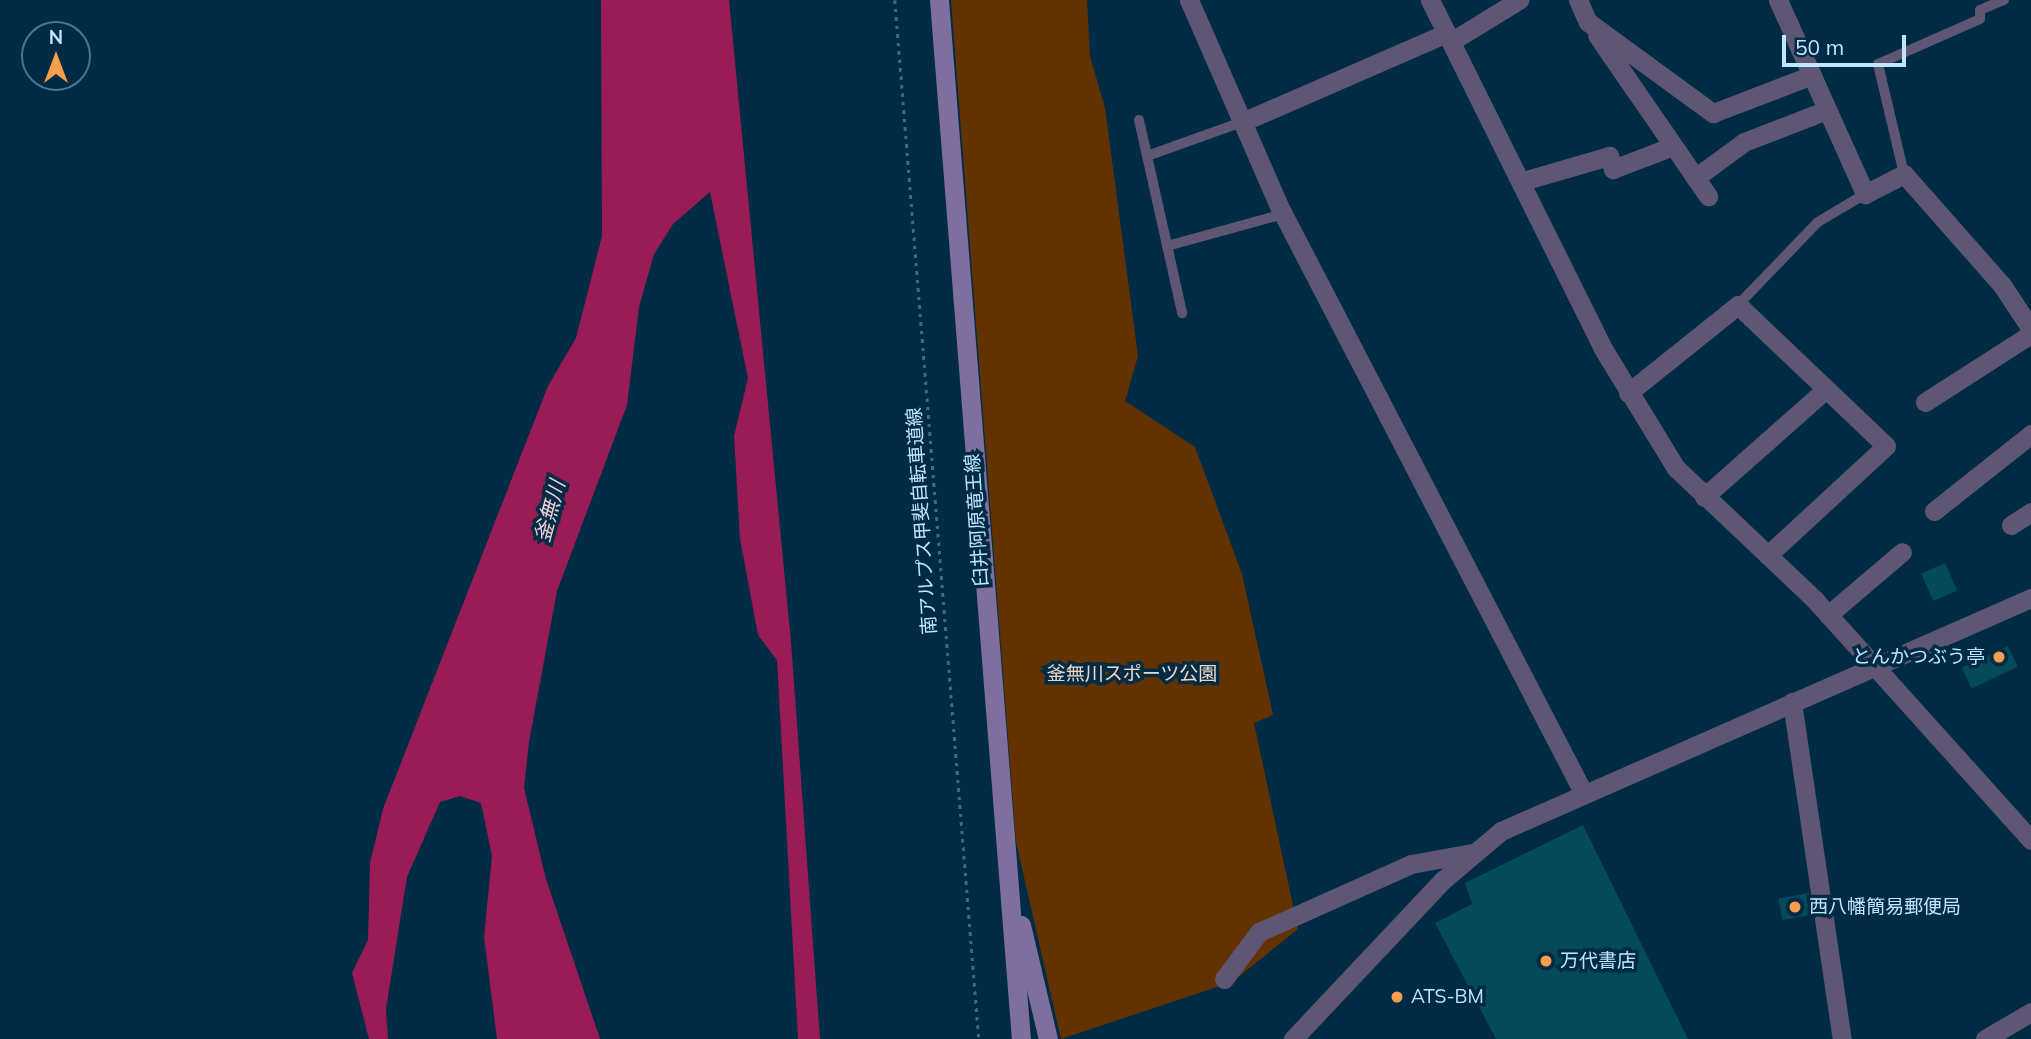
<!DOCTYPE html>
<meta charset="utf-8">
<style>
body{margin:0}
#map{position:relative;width:2031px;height:1039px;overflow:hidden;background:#002b44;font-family:Mulish,"Noto Sans JP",sans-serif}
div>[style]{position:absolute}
.green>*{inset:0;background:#623200}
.water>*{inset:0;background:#9a1c56}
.building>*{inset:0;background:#044a5a;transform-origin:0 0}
.path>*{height:2.5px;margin-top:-1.25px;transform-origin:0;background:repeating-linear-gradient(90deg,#406982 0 3.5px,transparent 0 8.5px)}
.service>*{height:10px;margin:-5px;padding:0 5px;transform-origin:5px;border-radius:5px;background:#5f5673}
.minor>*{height:19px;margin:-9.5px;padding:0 9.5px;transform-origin:9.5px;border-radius:9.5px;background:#5f5673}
.tertiary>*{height:19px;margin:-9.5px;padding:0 9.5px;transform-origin:9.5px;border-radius:9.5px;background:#5f5673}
.secondary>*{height:19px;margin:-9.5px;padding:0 9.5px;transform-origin:9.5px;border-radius:9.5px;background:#7e6f9e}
.dots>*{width:19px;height:19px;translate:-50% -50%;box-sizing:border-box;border:4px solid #002b44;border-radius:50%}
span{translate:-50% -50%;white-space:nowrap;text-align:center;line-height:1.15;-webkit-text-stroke:7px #002b44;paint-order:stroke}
.street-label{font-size:19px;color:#c0e5ff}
.poi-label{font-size:19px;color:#c0e5ff}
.right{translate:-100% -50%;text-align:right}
.left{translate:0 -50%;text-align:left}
.park-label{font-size:19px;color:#f1d7c3}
.water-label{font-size:21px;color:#efced7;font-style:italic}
.north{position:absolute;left:21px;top:21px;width:70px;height:70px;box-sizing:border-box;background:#002b44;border:2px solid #4d758f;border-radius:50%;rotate:0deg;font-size:19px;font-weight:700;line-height:28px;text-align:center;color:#c0e5ff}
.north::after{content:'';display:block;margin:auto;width:24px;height:32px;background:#fa9f50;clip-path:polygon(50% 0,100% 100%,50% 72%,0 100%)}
.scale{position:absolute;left:1782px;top:35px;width:124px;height:32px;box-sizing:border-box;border:4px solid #c0e5ff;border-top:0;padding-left:9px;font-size:21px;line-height:24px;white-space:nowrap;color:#c0e5ff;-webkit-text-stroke:5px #002b44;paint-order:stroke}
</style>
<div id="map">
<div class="green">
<i style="clip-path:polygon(951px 0,1087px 0,1090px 56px,1105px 108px,1138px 356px,1125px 401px,1195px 447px,1242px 574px,1273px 715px,1254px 723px,1298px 929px,1232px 982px,1061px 1039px,1016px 842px)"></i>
</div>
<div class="water">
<i style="clip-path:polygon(601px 0,729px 0,791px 642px,820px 1039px,798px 1039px,777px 660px,758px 635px,740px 539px,734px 436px,748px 378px,710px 192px,673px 224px,654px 254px,639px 307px,627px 405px,557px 591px,529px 742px,524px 788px,546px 879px,600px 1039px,497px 1039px,484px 937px,492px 856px,481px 803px,460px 796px,440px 802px,407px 877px,386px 1009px,388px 1039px,369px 1039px,352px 973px,368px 940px,370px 863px,383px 809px,548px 386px,576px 338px,602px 236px)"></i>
</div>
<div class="building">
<i style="left:1945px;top:563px;width:30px;height:26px;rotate:66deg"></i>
<i style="left:2008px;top:646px;width:23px;height:51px;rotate:65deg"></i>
<i style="clip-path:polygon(1583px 825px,1688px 1039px,1496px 1039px,1435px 923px,1472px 904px,1465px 883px)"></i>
<i style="left:1809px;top:893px;width:22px;height:31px;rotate:80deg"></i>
</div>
<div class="path">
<i style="left:895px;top:0;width:1042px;rotate:85.38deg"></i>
</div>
<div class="service">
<i style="left:1139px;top:120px;width:198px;rotate:77.4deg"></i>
<i style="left:1147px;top:156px;width:101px;rotate:-19.7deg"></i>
<i style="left:1904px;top:174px;width:113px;rotate:-103.3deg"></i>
<i style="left:1878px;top:64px;width:111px;rotate:-23.8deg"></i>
<i style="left:1980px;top:19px;width:9px;rotate:-90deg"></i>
<i style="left:1980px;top:10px;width:26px;rotate:-23deg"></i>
<i style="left:1167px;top:246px;width:120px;rotate:-15.4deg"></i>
<i style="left:1738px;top:305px;width:115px;rotate:-46.1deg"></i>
<i style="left:1818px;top:222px;width:55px;rotate:-30.8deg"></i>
</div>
<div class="minor">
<i style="left:1189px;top:0;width:227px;rotate:66.4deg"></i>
<i style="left:1280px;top:208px;width:658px;rotate:62.58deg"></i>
<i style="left:1430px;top:0;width:387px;rotate:63.6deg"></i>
<i style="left:1602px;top:347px;width:142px;rotate:58.6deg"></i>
<i style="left:1676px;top:468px;width:192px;rotate:43.5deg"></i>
<i style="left:1815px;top:600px;width:323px;rotate:48deg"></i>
<i style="left:1578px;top:0;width:24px;rotate:66deg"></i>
<i style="left:1588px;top:22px;width:155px;rotate:36.1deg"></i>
<i style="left:1713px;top:113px;width:106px;rotate:-21deg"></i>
<i style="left:1778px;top:0;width:213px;rotate:65.8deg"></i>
<i style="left:1865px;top:194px;width:44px;rotate:-27.1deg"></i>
<i style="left:1904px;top:174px;width:148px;rotate:48.6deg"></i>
<i style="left:2002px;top:285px;width:53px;rotate:56.6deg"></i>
<i style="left:1597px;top:35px;width:196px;rotate:55.4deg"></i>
<i style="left:1452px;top:41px;width:79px;rotate:-31.5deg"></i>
<i style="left:1242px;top:122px;width:223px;rotate:-23.5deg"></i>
<i style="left:1695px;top:178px;width:61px;rotate:-36.3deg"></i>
<i style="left:1744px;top:142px;width:89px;rotate:-21.1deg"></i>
<i style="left:1523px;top:181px;width:90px;rotate:-16.2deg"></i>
<i style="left:1609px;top:156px;width:14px;rotate:73deg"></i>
<i style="left:1613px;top:169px;width:64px;rotate:-21deg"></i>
<i style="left:1628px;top:393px;width:141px;rotate:-38.7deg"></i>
<i style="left:1738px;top:305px;width:204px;rotate:43.6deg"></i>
<i style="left:1886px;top:446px;width:161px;rotate:137.3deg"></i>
<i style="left:1925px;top:402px;width:126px;rotate:-32.7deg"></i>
<i style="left:1704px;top:497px;width:163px;rotate:-41.5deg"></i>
<i style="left:1934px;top:511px;width:124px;rotate:-38.4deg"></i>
<i style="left:2011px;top:525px;width:24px;rotate:-33deg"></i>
<i style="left:1828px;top:615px;width:97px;rotate:-40.4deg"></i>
<i style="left:1224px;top:979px;width:59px;rotate:-53.3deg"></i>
<i style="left:1259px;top:932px;width:167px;rotate:-24.1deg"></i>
<i style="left:1411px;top:864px;width:62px;rotate:-10.2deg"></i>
<i style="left:1985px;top:1039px;width:53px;rotate:-30.4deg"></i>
</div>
<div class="tertiary">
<i style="left:1792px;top:702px;width:341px;rotate:81.6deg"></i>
<i style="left:1293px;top:1039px;width:219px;rotate:-46.7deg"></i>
<i style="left:1443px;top:880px;width:76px;rotate:-40.2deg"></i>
<i style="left:1501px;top:831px;width:579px;rotate:-23.73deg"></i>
</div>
<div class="secondary">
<i style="left:939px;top:0;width:1042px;rotate:85.49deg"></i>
<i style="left:1021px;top:925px;width:117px;rotate:76.7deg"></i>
</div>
<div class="dots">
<i style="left:1999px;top:657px;background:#fa9f50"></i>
<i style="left:1795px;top:907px;background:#fa9f50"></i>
<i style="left:1546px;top:961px;background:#fa9f50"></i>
<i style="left:1397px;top:997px;background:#fa9f50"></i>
</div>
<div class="street-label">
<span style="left:977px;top:520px;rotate:-94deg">臼井阿原竜王線</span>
<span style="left:922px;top:521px;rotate:-94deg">南アルプス甲斐自転車道線</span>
</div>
<div class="poi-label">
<span class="right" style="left:1985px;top:657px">とんかつぶう亭</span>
<span class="left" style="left:1809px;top:907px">西八幡簡易郵便局</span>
<span class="left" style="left:1560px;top:961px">万代書店</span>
<span class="left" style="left:1411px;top:997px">ATS-BM</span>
</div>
<div class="park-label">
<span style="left:1132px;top:674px">釜無川スポーツ公園</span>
</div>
<div class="water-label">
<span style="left:549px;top:511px;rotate:-75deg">釜無川</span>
</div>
<div class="north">N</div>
<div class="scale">50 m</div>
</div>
